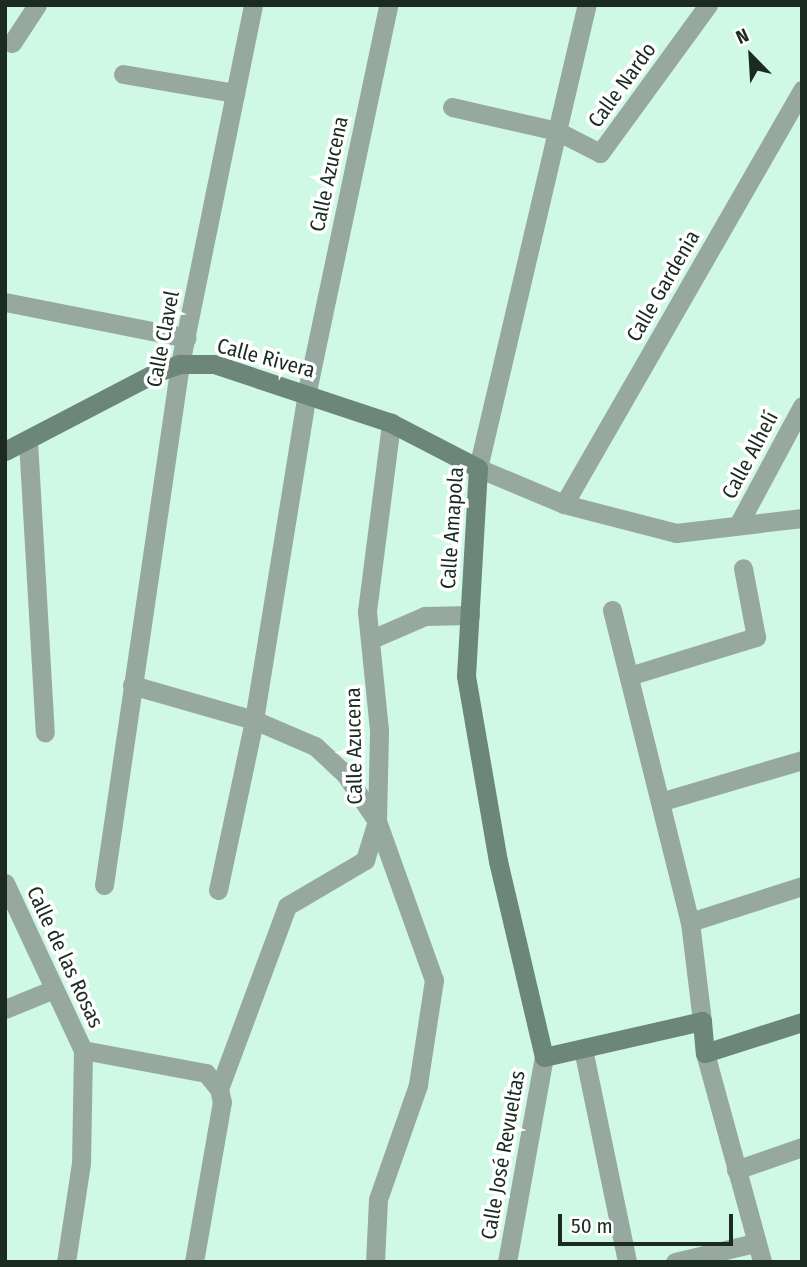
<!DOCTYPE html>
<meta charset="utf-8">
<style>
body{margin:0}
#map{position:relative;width:807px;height:1267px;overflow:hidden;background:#d0f9e5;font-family:"Fira Sans Condensed",sans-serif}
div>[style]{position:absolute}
.minor>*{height:19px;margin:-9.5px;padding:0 9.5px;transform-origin:9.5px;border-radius:9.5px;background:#97a8a0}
.tertiary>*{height:19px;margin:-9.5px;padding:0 9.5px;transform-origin:9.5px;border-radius:9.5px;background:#97a8a0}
.secondary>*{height:19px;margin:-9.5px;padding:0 9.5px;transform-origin:9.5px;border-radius:9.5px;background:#6d867a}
span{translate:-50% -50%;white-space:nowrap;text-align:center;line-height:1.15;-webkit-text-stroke:7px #fff;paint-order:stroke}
.street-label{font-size:21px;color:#1b2b24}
.frame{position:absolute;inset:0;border:7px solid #1b2b24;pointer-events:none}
.north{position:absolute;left:716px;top:21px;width:70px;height:70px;-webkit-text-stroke:5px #fff;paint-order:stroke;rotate:336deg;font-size:19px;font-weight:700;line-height:28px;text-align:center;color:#1b2b24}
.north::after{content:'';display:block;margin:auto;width:24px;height:32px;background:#1b2b24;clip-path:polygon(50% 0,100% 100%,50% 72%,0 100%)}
.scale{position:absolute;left:558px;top:1214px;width:175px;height:32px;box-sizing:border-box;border:4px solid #1b2b24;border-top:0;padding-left:9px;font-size:21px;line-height:24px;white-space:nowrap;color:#1b2b24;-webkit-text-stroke:5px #fff;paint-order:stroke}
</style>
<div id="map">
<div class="minor">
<i style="left:12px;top:43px;width:45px;rotate:-56.7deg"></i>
<i style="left:123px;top:74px;width:114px;rotate:9.6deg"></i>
<i style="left:452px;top:107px;width:108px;rotate:12.9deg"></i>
<i style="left:557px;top:131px;width:48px;rotate:27.1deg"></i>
<i style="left:600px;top:153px;width:183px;rotate:-53.9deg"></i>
<i style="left:5px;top:302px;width:185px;rotate:11.2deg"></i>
<i style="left:28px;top:441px;width:292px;rotate:86.7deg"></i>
<i style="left:478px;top:468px;width:476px;rotate:-76.8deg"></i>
<i style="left:564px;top:504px;width:478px;rotate:-60.1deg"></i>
<i style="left:738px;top:525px;width:135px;rotate:-61.7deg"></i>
<i style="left:612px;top:610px;width:322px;rotate:76deg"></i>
<i style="left:690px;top:922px;width:100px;rotate:83.1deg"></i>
<i style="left:374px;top:638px;width:56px;rotate:-23.3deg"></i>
<i style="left:425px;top:616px;width:45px;rotate:-1.3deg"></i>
<i style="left:629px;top:676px;width:133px;rotate:-17.1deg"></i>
<i style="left:756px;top:637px;width:70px;rotate:-100.7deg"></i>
<i style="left:132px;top:685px;width:127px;rotate:16deg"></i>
<i style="left:254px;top:720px;width:66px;rotate:23.1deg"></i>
<i style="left:315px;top:746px;width:41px;rotate:43deg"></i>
<i style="left:345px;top:774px;width:57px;rotate:55.8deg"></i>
<i style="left:377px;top:821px;width:169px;rotate:70.3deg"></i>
<i style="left:434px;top:980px;width:106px;rotate:98.7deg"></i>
<i style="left:418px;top:1085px;width:121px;rotate:109.3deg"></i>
<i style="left:378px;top:1199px;width:63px;rotate:92.7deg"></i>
<i style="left:663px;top:801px;width:145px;rotate:-16.4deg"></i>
<i style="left:5px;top:883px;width:184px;rotate:65deg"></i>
<i style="left:83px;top:1050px;width:113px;rotate:91deg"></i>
<i style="left:81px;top:1163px;width:100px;rotate:98.6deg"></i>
<i style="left:104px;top:885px;width:527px;rotate:-81.7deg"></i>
<i style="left:180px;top:364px;width:366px;rotate:-78.5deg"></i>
<i style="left:218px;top:890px;width:174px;rotate:-78deg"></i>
<i style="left:254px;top:720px;width:333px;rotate:-80.8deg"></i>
<i style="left:307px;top:391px;width:394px;rotate:-78.1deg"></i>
<i style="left:690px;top:922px;width:118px;rotate:-17.8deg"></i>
<i style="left:5px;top:1009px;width:53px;rotate:-22.2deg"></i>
<i style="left:583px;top:1049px;width:217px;rotate:78.3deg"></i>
<i style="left:83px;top:1050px;width:125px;rotate:10.6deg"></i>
<i style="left:206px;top:1073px;width:21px;rotate:51deg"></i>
<i style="left:705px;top:1053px;width:217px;rotate:74.7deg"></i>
<i style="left:736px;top:1170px;width:70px;rotate:-19.2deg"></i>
<i style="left:194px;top:1262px;width:162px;rotate:-80.1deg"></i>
<i style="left:222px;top:1102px;width:13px;rotate:-103deg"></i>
<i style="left:219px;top:1089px;width:195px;rotate:-69.6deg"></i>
<i style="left:287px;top:906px;width:91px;rotate:-30.5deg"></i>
<i style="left:365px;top:860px;width:41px;rotate:-72.9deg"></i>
<i style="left:377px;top:821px;width:91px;rotate:-88.7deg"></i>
<i style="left:379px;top:730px;width:120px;rotate:-95.8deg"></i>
<i style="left:367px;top:611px;width:190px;rotate:-82.7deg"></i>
<i style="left:507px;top:1262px;width:208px;rotate:-79.8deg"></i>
<i style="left:675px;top:1262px;width:82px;rotate:-13.4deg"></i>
</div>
<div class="tertiary">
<i style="left:478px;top:468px;width:93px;rotate:22.7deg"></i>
<i style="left:564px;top:504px;width:116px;rotate:14.5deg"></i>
<i style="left:676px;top:533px;width:127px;rotate:-6.8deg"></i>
</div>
<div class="secondary">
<i style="left:5px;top:451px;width:169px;rotate:-27.5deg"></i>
<i style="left:155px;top:373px;width:27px;rotate:-20deg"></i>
<i style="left:180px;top:364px;width:34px"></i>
<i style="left:214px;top:364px;width:187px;rotate:18.4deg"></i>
<i style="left:391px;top:423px;width:98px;rotate:27.3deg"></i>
<i style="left:478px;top:468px;width:208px;rotate:93.3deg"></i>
<i style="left:466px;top:676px;width:188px;rotate:80.2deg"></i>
<i style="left:498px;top:861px;width:201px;rotate:76.8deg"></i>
<i style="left:544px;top:1057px;width:162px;rotate:-12.8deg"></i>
<i style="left:702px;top:1021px;width:32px;rotate:85deg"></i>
<i style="left:705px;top:1053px;width:102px;rotate:-17.7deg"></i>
</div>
<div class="street-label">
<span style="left:622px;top:85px;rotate:-54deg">Calle Nardo</span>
<span style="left:329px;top:174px;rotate:-78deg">Calle Azucena</span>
<span style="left:663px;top:286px;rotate:-60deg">Calle Gardenia</span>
<span style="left:163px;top:339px;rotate:-79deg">Calle Clavel</span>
<span style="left:266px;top:358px;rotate:15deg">Calle Rivera</span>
<span style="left:750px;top:455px;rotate:-62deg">Calle Alhelí</span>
<span style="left:452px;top:528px;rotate:-86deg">Calle Amapola</span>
<span style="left:354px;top:746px;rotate:-91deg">Calle Azucena</span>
<span style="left:65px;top:957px;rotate:65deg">Calle de las Rosas</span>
<span style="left:503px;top:1155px;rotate:-80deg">Calle José Revueltas</span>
</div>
<div class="frame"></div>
<div class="north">N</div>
<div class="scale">50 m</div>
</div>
